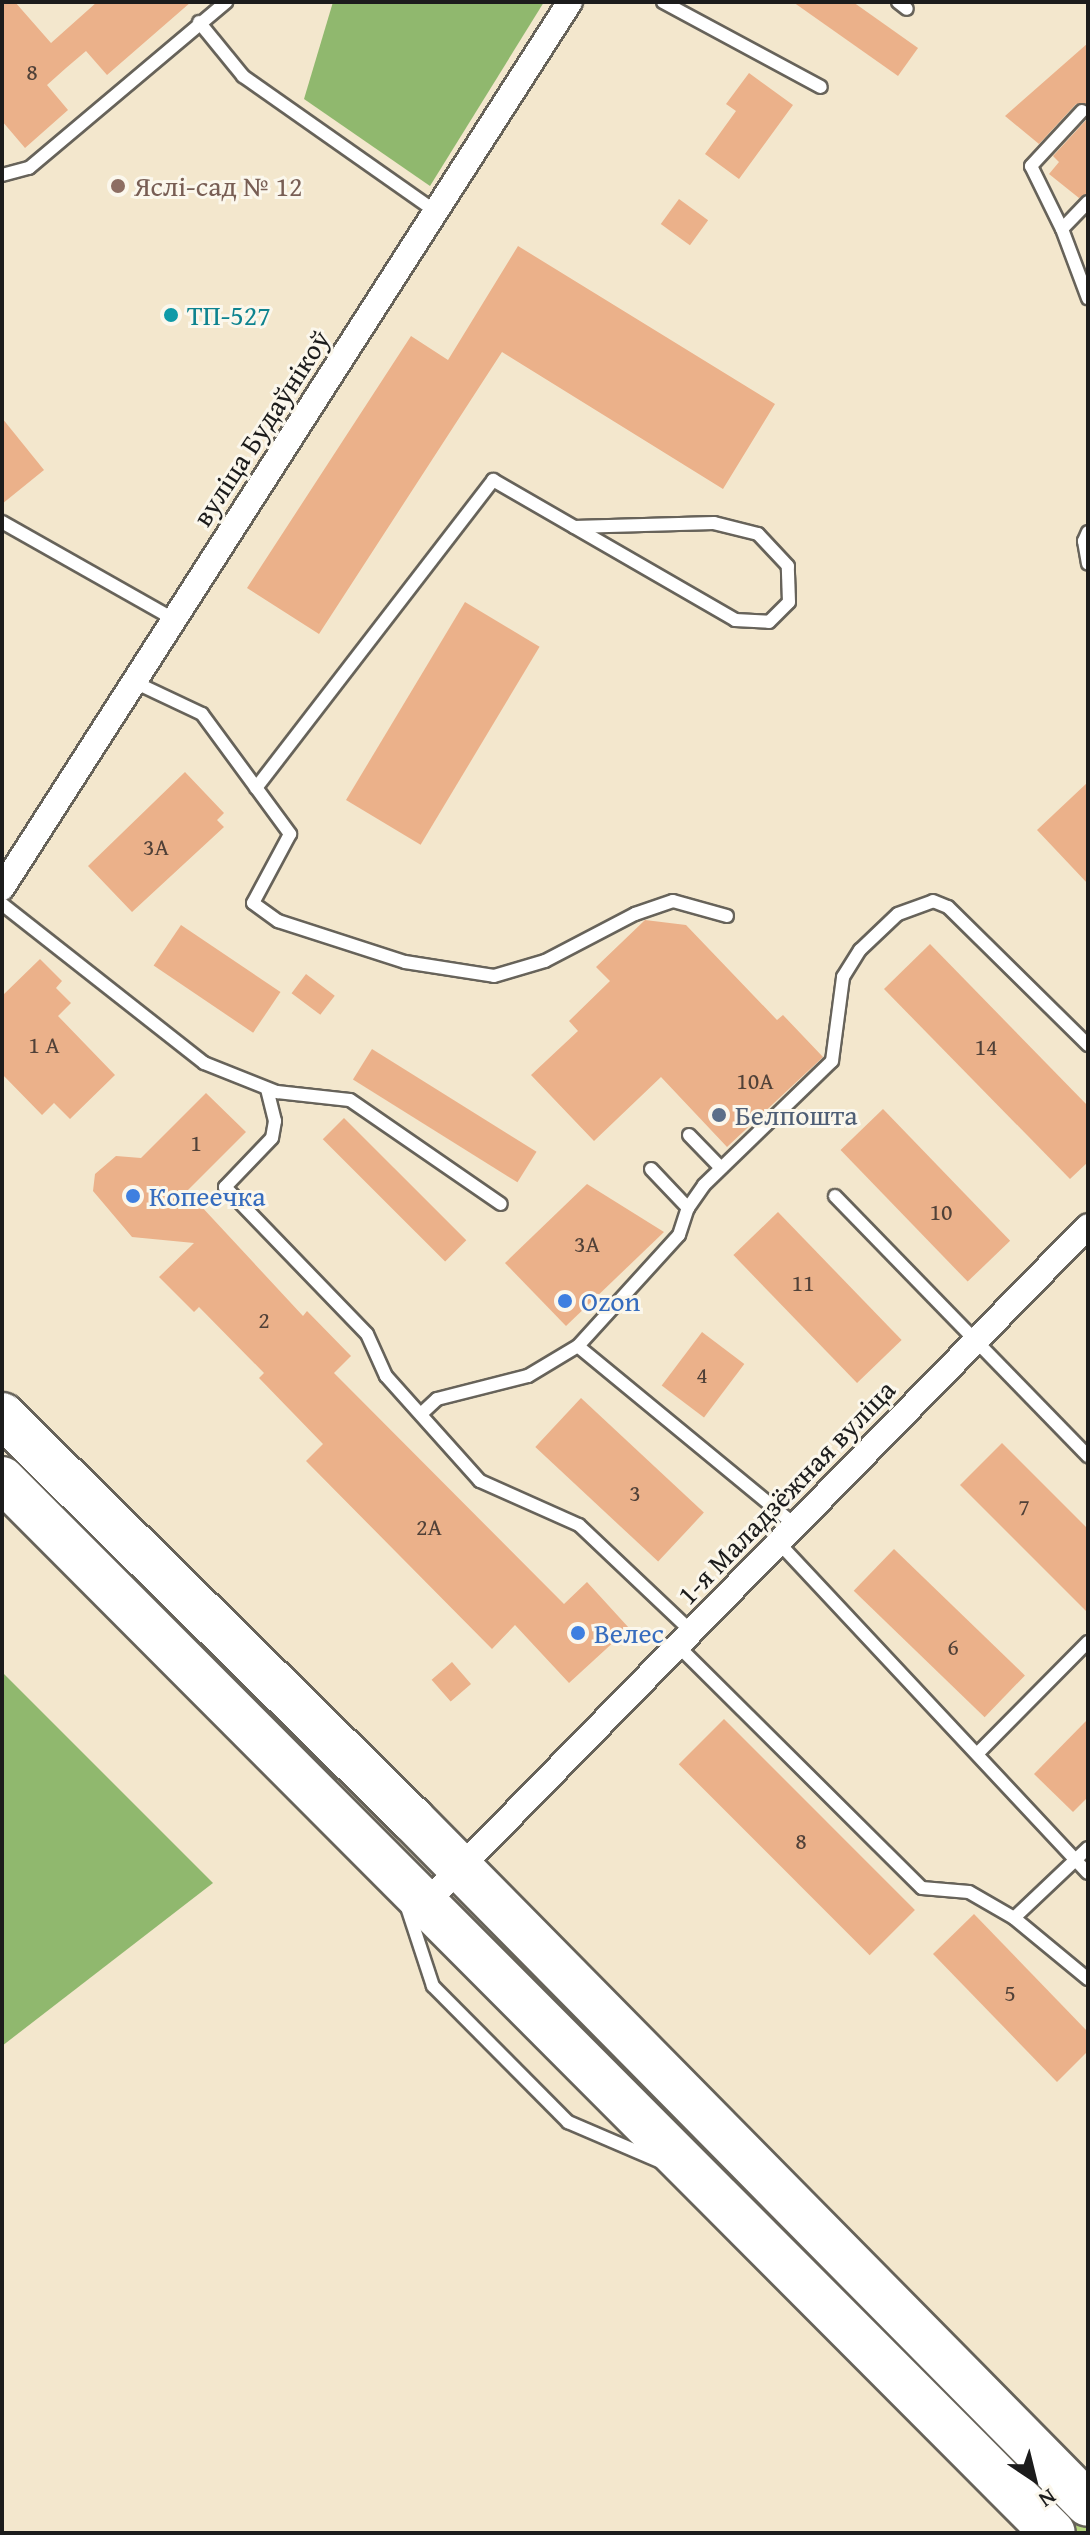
<!DOCTYPE html>
<meta charset="utf-8">
<style>
body{margin:0}
#map{position:relative;width:1090px;height:2535px;overflow:hidden;background:#f3e7cd;font-family:"Gentium Book Plus",serif}
div>[style]{position:absolute}
.green>*{inset:0;background:#b6d77f}
.forest>*{inset:0;background:#90b86e}
.building>*{inset:0;background:#ebb18a;transform-origin:0 0}
.roads{filter:drop-shadow(2px 0 #67635a) drop-shadow(-2px 0 #67635a) drop-shadow(0 2px #67635a) drop-shadow(0 -2px #67635a)}
.lane>*{height:12px;margin:-6px;padding:0 6px;transform-origin:6px;border-radius:6px;background:#fff}
.street>*{height:24px;margin:-12px;padding:0 12px;transform-origin:12px;border-radius:12px;background:#fff}
.highway>*{height:44px;margin:-22px;padding:0 22px;transform-origin:22px;border-radius:22px;background:#fff}
.dots>*{width:22px;height:22px;translate:-50% -50%;box-sizing:border-box;border:4px solid #fbf7ec;border-radius:50%}
span{translate:-50% -50%;white-space:nowrap;text-align:center;line-height:1.15;-webkit-text-stroke:6px #fbf7ec;paint-order:stroke}
.number-label{font-size:24px;color:#504138}
.number-label span{-webkit-text-stroke-width:0}
.education-label{font-size:28px;color:#785e54}
.left{translate:0 -50%;text-align:left}
.culture-label{font-size:28px;color:#0d838f}
.street-label{font-size:28px;color:#1c1c1c}
.service-label{font-size:28px;color:#4e5e75}
.shop-label{font-size:28px;color:#366cbe}
.frame{position:absolute;inset:0;border:4px solid #1c1c1c;pointer-events:none}
.north{position:absolute;left:994px;top:2439px;width:80px;height:80px;-webkit-text-stroke:6px #fbf7ec;paint-order:stroke;rotate:145deg;font-size:22px;font-weight:700;line-height:32px;text-align:center;color:#1c1c1c}
.north::after{content:'';display:block;margin:auto;width:28px;height:36px;background:#1c1c1c;clip-path:polygon(50% 0,100% 100%,50% 72%,0 100%)}
</style>
<div id="map">
<div class="green">
<i style="clip-path:polygon(498px 1935px,1088px 2526px,1088px 2533px,1072px 2533px,491px 1940px)"></i>
</div>
<div class="forest">
<i style="clip-path:polygon(333px 2px,544px 2px,430px 186px,304px 99px)"></i>
<i style="clip-path:polygon(2px 1672px,213px 1883px,2px 2046px)"></i>
</div>
<div class="building">
<i style="clip-path:polygon(2px 2px,15px 2px,51px 43px,97px 2px,191px 2px,107px 75px,86px 51px,66px 68px,47px 85px,68px 110px,25px 148px,2px 121px)"></i>
<i style="clip-path:polygon(793px 2px,853px 2px,918px 48px,898px 76px)"></i>
<i style="clip-path:polygon(1088px 43px,1088px 104px,1076px 104px,1039px 144px,1005px 116px)"></i>
<i style="clip-path:polygon(749px 73px,793px 105px,739px 179px,705px 154px,736px 111px,726px 104px)"></i>
<i style="clip-path:polygon(1088px 118px,1088px 193px,1079px 198px,1049px 174px,1059px 162px,1053px 156px)"></i>
<i style="left:679px;top:199px;width:36px;height:31px;rotate:36deg"></i>
<i style="clip-path:polygon(518px 246px,775px 404px,723px 489px,502px 352px,319px 634px,247px 588px,411px 336px,448px 360px)"></i>
<i style="clip-path:polygon(2px 418px,44px 470px,2px 504px)"></i>
<i style="left:465px;top:602px;width:87px;height:231px;rotate:31deg"></i>
<i style="clip-path:polygon(185px 772px,224px 813px,217px 820px,224px 827px,132px 912px,88px 866px)"></i>
<i style="clip-path:polygon(1088px 782px,1088px 884px,1037px 830px)"></i>
<i style="clip-path:polygon(645px 920px,686px 925px,777px 1020px,783px 1015px,823px 1057px,727px 1147px,661px 1077px,594px 1141px,531px 1075px,578px 1031px,569px 1021px,610px 981px,596px 967px)"></i>
<i style="left:181px;top:925px;width:120px;height:49px;rotate:34deg"></i>
<i style="clip-path:polygon(930px 944px,1088px 1106px,1088px 1162px,1070px 1179px,884px 989px)"></i>
<i style="clip-path:polygon(40px 959px,62px 981px,56px 988px,71px 1003px,58px 1016px,115px 1075px,70px 1119px,54px 1103px,42px 1115px,2px 1074px,2px 996px)"></i>
<i style="left:306px;top:974px;width:36px;height:24px;rotate:37deg"></i>
<i style="left:372px;top:1049px;width:194px;height:36px;rotate:32deg"></i>
<i style="clip-path:polygon(206px 1093px,246px 1132px,187px 1191px,303px 1316px,307px 1311px,351px 1356px,334px 1373px,564px 1604px,587px 1582px,629px 1628px,569px 1683px,515px 1625px,492px 1649px,306px 1461px,323px 1444px,259px 1378px,264px 1373px,199px 1307px,194px 1312px,159px 1277px,194px 1243px,132px 1237px,93px 1191px,95px 1174px,116px 1156px,141px 1158px)"></i>
<i style="left:883px;top:1109px;width:183px;height:59px;rotate:46deg"></i>
<i style="left:344px;top:1118px;width:173px;height:30px;rotate:45deg"></i>
<i style="clip-path:polygon(587px 1184px,664px 1232px,566px 1326px,505px 1263px)"></i>
<i style="left:778px;top:1212px;width:178px;height:62px;rotate:46deg"></i>
<i style="left:702px;top:1332px;width:53px;height:67px;rotate:37deg"></i>
<i style="left:581px;top:1398px;width:168px;height:67px;rotate:43deg"></i>
<i style="clip-path:polygon(1002px 1443px,1088px 1529px,1088px 1613px,960px 1485px)"></i>
<i style="left:894px;top:1549px;width:182px;height:58px;rotate:44deg"></i>
<i style="left:452px;top:1662px;width:29px;height:27px;rotate:49deg"></i>
<i style="left:724px;top:1719px;width:270px;height:64px;rotate:45deg"></i>
<i style="clip-path:polygon(1088px 1719px,1088px 1797px,1073px 1812px,1034px 1774px)"></i>
<i style="clip-path:polygon(974px 1914px,1088px 2032px,1088px 2051px,1057px 2082px,933px 1954px)"></i>
</div>
<div class="roads">
<div class="lane">
<i style="left:663px;top:2px;width:179px;rotate:28.3deg"></i>
<i style="left:898px;top:2px;width:11px;rotate:38deg"></i>
<i style="left:199px;top:22px;width:70px;rotate:50.8deg"></i>
<i style="left:243px;top:76px;width:235px;rotate:35.1deg"></i>
<i style="left:2px;top:175px;width:28px;rotate:-15deg"></i>
<i style="left:29px;top:168px;width:258px;rotate:-40.1deg"></i>
<i style="left:1088px;top:202px;width:37px;rotate:134deg"></i>
<i style="left:1062px;top:229px;width:74px;rotate:69.4deg"></i>
<i style="left:1062px;top:229px;width:70px;rotate:-116.2deg"></i>
<i style="left:1031px;top:166px;width:75px;rotate:-47.2deg"></i>
<i style="left:2px;top:522px;width:195px;rotate:29.5deg"></i>
<i style="left:1088px;top:532px;width:10px;rotate:114deg"></i>
<i style="left:1084px;top:541px;width:23px;rotate:80deg"></i>
<i style="left:132px;top:681px;width:77px;rotate:25.2deg"></i>
<i style="left:202px;top:714px;width:149px;rotate:53.7deg"></i>
<i style="left:290px;top:834px;width:78px;rotate:118.2deg"></i>
<i style="left:253px;top:903px;width:31px;rotate:36deg"></i>
<i style="left:278px;top:921px;width:133px;rotate:17.9deg"></i>
<i style="left:405px;top:962px;width:90px;rotate:8.9deg"></i>
<i style="left:494px;top:976px;width:53px;rotate:-16.4deg"></i>
<i style="left:545px;top:961px;width:102px;rotate:-27.6deg"></i>
<i style="left:635px;top:914px;width:40px;rotate:-18.9deg"></i>
<i style="left:673px;top:901px;width:56px;rotate:15.5deg"></i>
<i style="left:256px;top:788px;width:389px;rotate:-52.4deg"></i>
<i style="left:493px;top:480px;width:280px;rotate:30deg"></i>
<i style="left:735px;top:620px;width:34px;rotate:3deg"></i>
<i style="left:769px;top:622px;width:28px;rotate:-45deg"></i>
<i style="left:789px;top:602px;width:36px;rotate:-92deg"></i>
<i style="left:788px;top:566px;width:44px;rotate:-133.2deg"></i>
<i style="left:758px;top:534px;width:45px;rotate:-166deg"></i>
<i style="left:714px;top:523px;width:140px;rotate:178.4deg"></i>
<i style="left:2px;top:904px;width:257px;rotate:38.2deg"></i>
<i style="left:204px;top:1063px;width:79px;rotate:21.7deg"></i>
<i style="left:277px;top:1092px;width:73px;rotate:6.3deg"></i>
<i style="left:350px;top:1100px;width:183px;rotate:34.6deg"></i>
<i style="left:267px;top:1089px;width:33px;rotate:76deg"></i>
<i style="left:275px;top:1121px;width:17px;rotate:100deg"></i>
<i style="left:272px;top:1138px;width:68px;rotate:133.8deg"></i>
<i style="left:225px;top:1187px;width:204px;rotate:46deg"></i>
<i style="left:367px;top:1334px;width:46px;rotate:65.7deg"></i>
<i style="left:386px;top:1376px;width:141px;rotate:48.2deg"></i>
<i style="left:480px;top:1481px;width:108px;rotate:24deg"></i>
<i style="left:579px;top:1525px;width:154px;rotate:43.4deg"></i>
<i style="left:689px;top:1135px;width:46px;rotate:45.9deg"></i>
<i style="left:651px;top:1169px;width:54px;rotate:46.5deg"></i>
<i style="left:835px;top:1196px;width:363px;rotate:45.8deg"></i>
<i style="left:421px;top:1414px;width:22px;rotate:-43deg"></i>
<i style="left:437px;top:1399px;width:94px;rotate:-14.2deg"></i>
<i style="left:528px;top:1376px;width:58px;rotate:-31deg"></i>
<i style="left:795px;top:1525px;width:281px;rotate:-140.5deg"></i>
<i style="left:578px;top:1346px;width:150px;rotate:-47.7deg"></i>
<i style="left:679px;top:1235px;width:28px;rotate:-72deg"></i>
<i style="left:688px;top:1208px;width:28px;rotate:-55deg"></i>
<i style="left:704px;top:1185px;width:178px;rotate:-44.1deg"></i>
<i style="left:832px;top:1061px;width:85px;rotate:-82.5deg"></i>
<i style="left:843px;top:977px;width:32px;rotate:-58deg"></i>
<i style="left:860px;top:950px;width:52px;rotate:-43.5deg"></i>
<i style="left:898px;top:914px;width:37px;rotate:-20deg"></i>
<i style="left:933px;top:901px;width:16px;rotate:22deg"></i>
<i style="left:948px;top:907px;width:197px;rotate:44.6deg"></i>
<i style="left:778px;top:1542px;width:453px;rotate:46.9deg"></i>
<i style="left:677px;top:1645px;width:345px;rotate:44.8deg"></i>
<i style="left:922px;top:1888px;width:47px;rotate:4.9deg"></i>
<i style="left:969px;top:1892px;width:52px;rotate:30deg"></i>
<i style="left:1014px;top:1918px;width:96px;rotate:39.5deg"></i>
<i style="left:978px;top:1753px;width:156px;rotate:-45.3deg"></i>
<i style="left:407px;top:1907px;width:83px;rotate:71.8deg"></i>
<i style="left:433px;top:1986px;width:192px;rotate:45.2deg"></i>
<i style="left:568px;top:2122px;width:99px;rotate:23.2deg"></i>
<i style="left:1014px;top:1918px;width:102px;rotate:-43.4deg"></i>
</div>
<div class="street">
<i style="left:2px;top:888px;width:1052px;rotate:-57.34deg"></i>
<i style="left:427px;top:1902px;width:945px;rotate:-45.64deg"></i>
</div>
<div class="highway">
<i style="left:2px;top:1415px;width:576px;rotate:44.58deg"></i>
<i style="left:412px;top:1819px;width:962px;rotate:45.38deg"></i>
<i style="left:2px;top:1479px;width:1488px;rotate:45.08deg"></i>
</div>
</div>
<div class="dots">
<i style="left:118px;top:186px;background:#8d6e63"></i>
<i style="left:171px;top:315px;background:#0f9aa8"></i>
<i style="left:719px;top:1115px;background:#5c6f8a"></i>
<i style="left:133px;top:1196px;background:#3f7fe0"></i>
<i style="left:565px;top:1301px;background:#3f7fe0"></i>
<i style="left:578px;top:1633px;background:#3f7fe0"></i>
</div>
<div class="number-label">
<span style="left:32px;top:72px">8</span>
<span style="left:156px;top:847px">3А</span>
<span style="left:44px;top:1045px">1 А</span>
<span style="left:986px;top:1047px">14</span>
<span style="left:755px;top:1081px">10А</span>
<span style="left:196px;top:1143px">1</span>
<span style="left:941px;top:1212px">10</span>
<span style="left:587px;top:1244px">3А</span>
<span style="left:803px;top:1283px">11</span>
<span style="left:264px;top:1320px">2</span>
<span style="left:702px;top:1375px">4</span>
<span style="left:635px;top:1493px">3</span>
<span style="left:1024px;top:1507px">7</span>
<span style="left:429px;top:1527px">2А</span>
<span style="left:953px;top:1647px">6</span>
<span style="left:801px;top:1841px">8</span>
<span style="left:1010px;top:1993px">5</span>
</div>
<div class="education-label">
<span class="left" style="left:134px;top:186px">Яслі-сад № 12</span>
</div>
<div class="culture-label">
<span class="left" style="left:187px;top:315px">ТП-527</span>
</div>
<div class="street-label">
<span style="left:261px;top:428px;rotate:-57deg">вуліца Будаўнікоў</span>
<span style="left:786px;top:1492px;rotate:-46deg">1-я Маладзёжная вуліца</span>
</div>
<div class="service-label">
<span class="left" style="left:735px;top:1115px">Белпошта</span>
</div>
<div class="shop-label">
<span class="left" style="left:149px;top:1196px">Копеечка</span>
<span class="left" style="left:581px;top:1301px">Ozon</span>
<span class="left" style="left:594px;top:1633px">Велес</span>
</div>
<div class="frame"></div>
<div class="north">N</div>
</div>
